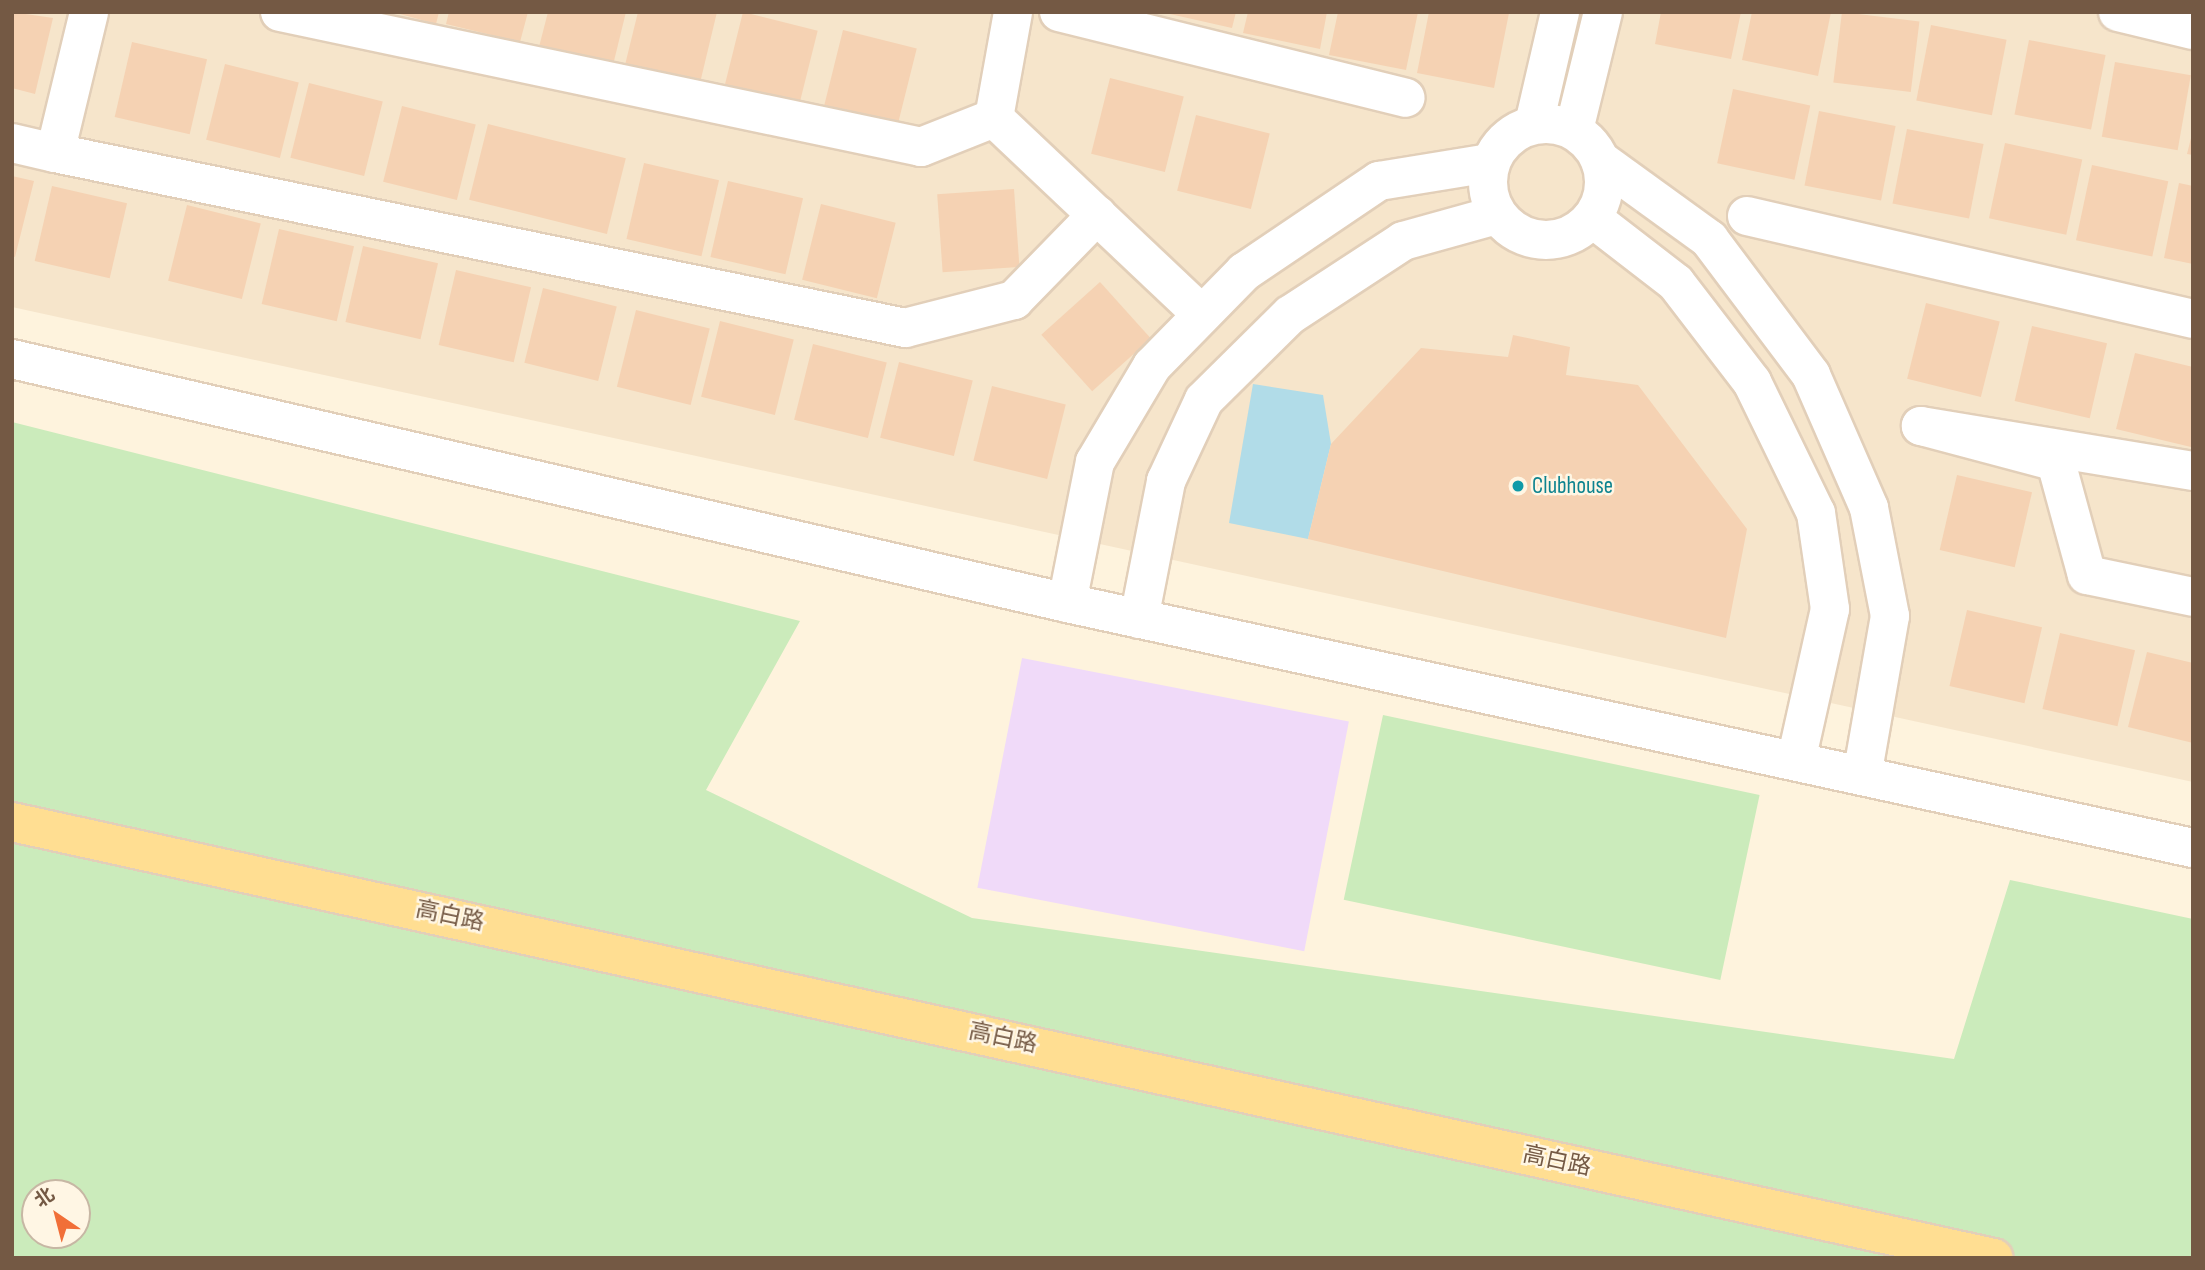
<!DOCTYPE html>
<meta charset="utf-8">
<style>
body{margin:0}
#map{position:relative;width:2205px;height:1270px;overflow:hidden;background:#fef3dd;font-family:"Sofia Sans Condensed","Noto Sans SC",sans-serif}
div>[style]{position:absolute}
.residential>*{inset:0;background:#f6e5cb}
.education>*{inset:0;background:#f0daf9;transform-origin:0 0}
.green>*{inset:0;background:#cbebbb;transform-origin:0 0}
.water>*{inset:0;background:#b1dce8}
.building>*{inset:0;background:#f5d2b3;transform-origin:0 0}
.roads{filter:drop-shadow(2px 0 #e2cfb9) drop-shadow(-2px 0 #e2cfb9) drop-shadow(0 2px #e2cfb9) drop-shadow(0 -2px #e2cfb9)}
.minor>*{height:38px;margin:-19px;padding:0 19px;transform-origin:19px;border-radius:19px;background:#fff}
.minor>.ring{margin:-19px;padding:0;box-sizing:content-box;background:none;border:38px solid #fff;border-radius:50%}
.major>*{height:38px;margin:-19px;padding:0 19px;transform-origin:19px;border-radius:19px;background:#ffde92}
.dots>*{width:19px;height:19px;translate:-50% -50%;box-sizing:border-box;border:4px solid #fff6e4;border-radius:50%}
span{translate:-50% -50%;white-space:nowrap;text-align:center;line-height:1.15;-webkit-text-stroke:5px #fff6e4;paint-order:stroke}
.culture-label{font-size:23px;color:#0d838f}
.left{translate:0 -50%;text-align:left}
.street-label{font-size:23px;color:#745944}
.frame{position:absolute;inset:0;border:14px solid #745944;pointer-events:none}
.north{position:absolute;left:21px;top:1179px;width:70px;height:70px;box-sizing:border-box;background:#fff6e4;border:2px solid #c7b7a4;border-radius:50%;rotate:325deg;font-size:19px;font-weight:700;line-height:28px;text-align:center;color:#745944}
.north::after{content:'';display:block;margin:auto;width:24px;height:32px;background:#f16f38;clip-path:polygon(50% 0,100% 100%,50% 72%,0 100%)}
</style>
<div id="map">
<div class="residential">
<i style="clip-path:polygon(12px 12px,2193px 12px,2193px 782px,12px 307px)"></i>
</div>
<div class="education">
<i style="left:1022px;top:658px;width:333px;height:234px;rotate:11deg"></i>
</div>
<div class="green">
<i style="clip-path:polygon(evenodd,12px 422px,800px 621px,706px 790px,972px 918px,1954px 1059px,2010px 880px,2193px 919px,2193px 1258px,12px 1258px,12px 422px,35px 1193px,77px 1193px,77px 1235px,35px 1235px,35px 1193px)"></i>
<i style="left:1383px;top:715px;width:385px;height:189px;rotate:12deg"></i>
</div>
<div class="water">
<i style="clip-path:polygon(1253px 384px,1323px 395px,1331px 444px,1308px 539px,1229px 523px)"></i>
</div>
<div class="building">
<i style="clip-path:polygon(12px 12px,53px 18px,35px 94px,12px 88px)"></i>
<i style="clip-path:polygon(393px 12px,439px 12px,436px 24px)"></i>
<i style="clip-path:polygon(449px 12px,528px 12px,520px 42px,446px 24px)"></i>
<i style="clip-path:polygon(548px 12px,626px 12px,613px 65px,539px 47px)"></i>
<i style="clip-path:polygon(638px 12px,717px 12px,700px 83px,625px 65px)"></i>
<i style="left:743px;top:12px;width:77px;height:78px;rotate:14deg"></i>
<i style="clip-path:polygon(1161px 12px,1236px 12px,1232px 28px)"></i>
<i style="clip-path:polygon(1248px 12px,1327px 12px,1320px 49px,1243px 33px)"></i>
<i style="clip-path:polygon(1338px 12px,1418px 12px,1406px 70px,1329px 55px)"></i>
<i style="clip-path:polygon(1429px 12px,1509px 13px,1494px 88px,1417px 73px)"></i>
<i style="clip-path:polygon(1661px 12px,1741px 12px,1731px 59px,1655px 44px)"></i>
<i style="clip-path:polygon(1752px 12px,1831px 12px,1818px 76px,1742px 60px)"></i>
<i style="left:1842px;top:12px;width:78px;height:71px;rotate:7deg"></i>
<i style="left:1931px;top:25px;width:77px;height:77px;rotate:11deg"></i>
<i style="left:843px;top:30px;width:76px;height:78px;rotate:14deg"></i>
<i style="left:2029px;top:40px;width:78px;height:76px;rotate:11deg"></i>
<i style="left:132px;top:42px;width:77px;height:77px;rotate:13deg"></i>
<i style="left:2115px;top:62px;width:77px;height:76px;rotate:10deg"></i>
<i style="left:225px;top:64px;width:76px;height:78px;rotate:14deg"></i>
<i style="left:1110px;top:78px;width:76px;height:78px;rotate:14deg"></i>
<i style="left:309px;top:83px;width:76px;height:77px;rotate:14deg"></i>
<i style="left:1733px;top:89px;width:79px;height:76px;rotate:12deg"></i>
<i style="left:402px;top:106px;width:76px;height:78px;rotate:14deg"></i>
<i style="left:1819px;top:111px;width:78px;height:76px;rotate:11deg"></i>
<i style="left:1196px;top:115px;width:76px;height:78px;rotate:14deg"></i>
<i style="left:488px;top:124px;width:142px;height:78px;rotate:14deg"></i>
<i style="left:1907px;top:129px;width:78px;height:76px;rotate:11deg"></i>
<i style="clip-path:polygon(2192px 134px,2193px 134px,2193px 155px,2187px 154px)"></i>
<i style="left:2005px;top:143px;width:79px;height:77px;rotate:12deg"></i>
<i style="left:644px;top:163px;width:77px;height:78px;rotate:13deg"></i>
<i style="left:2092px;top:165px;width:78px;height:77px;rotate:12deg"></i>
<i style="clip-path:polygon(12px 176px,34px 181px,15px 257px,12px 256px)"></i>
<i style="left:728px;top:181px;width:77px;height:78px;rotate:13deg"></i>
<i style="clip-path:polygon(2179px 183px,2193px 186px,2193px 264px,2164px 258px)"></i>
<i style="left:52px;top:186px;width:77px;height:77px;rotate:13deg"></i>
<i style="left:1014px;top:189px;width:78px;height:77px;rotate:86deg"></i>
<i style="left:821px;top:204px;width:77px;height:78px;rotate:14deg"></i>
<i style="left:187px;top:205px;width:76px;height:78px;rotate:14deg"></i>
<i style="left:279px;top:229px;width:77px;height:77px;rotate:13deg"></i>
<i style="left:363px;top:246px;width:77px;height:78px;rotate:13deg"></i>
<i style="left:456px;top:270px;width:77px;height:77px;rotate:13deg"></i>
<i style="left:1100px;top:282px;width:76px;height:79px;rotate:48deg"></i>
<i style="left:543px;top:288px;width:76px;height:77px;rotate:14deg"></i>
<i style="left:1926px;top:303px;width:76px;height:78px;rotate:14deg"></i>
<i style="left:636px;top:310px;width:76px;height:79px;rotate:14deg"></i>
<i style="left:720px;top:321px;width:76px;height:78px;rotate:14deg"></i>
<i style="left:2032px;top:326px;width:77px;height:77px;rotate:13deg"></i>
<i style="clip-path:polygon(1513px 335px,1570px 347px,1566px 375px,1638px 385px,1747px 529px,1726px 638px,1308px 539px,1331px 444px,1421px 348px,1508px 357px)"></i>
<i style="left:813px;top:344px;width:76px;height:78px;rotate:14deg"></i>
<i style="clip-path:polygon(2135px 353px,2193px 367px,2191px 447px,2116px 429px)"></i>
<i style="left:899px;top:362px;width:76px;height:78px;rotate:14deg"></i>
<i style="left:992px;top:386px;width:76px;height:77px;rotate:14deg"></i>
<i style="left:1957px;top:475px;width:77px;height:77px;rotate:13deg"></i>
<i style="left:1967px;top:610px;width:77px;height:78px;rotate:13deg"></i>
<i style="left:2060px;top:633px;width:77px;height:78px;rotate:13deg"></i>
<i style="clip-path:polygon(2147px 652px,2193px 663px,2193px 743px,2128px 727px)"></i>
</div>
<div class="roads">
<div class="minor">
<i style="left:280px;top:12px;width:655px;rotate:11.89deg"></i>
<i style="left:921px;top:147px;width:79px;rotate:-21.7deg"></i>
<i style="left:994px;top:118px;width:286px;rotate:43.4deg"></i>
<i style="left:1059px;top:12px;width:357px;rotate:13.9deg"></i>
<i style="left:2118px;top:12px;width:77px;rotate:13.5deg"></i>
<i style="left:994px;top:118px;width:108px;rotate:-79.8deg"></i>
<i class="ring" style="left:1488px;top:124px;width:78px;height:78px"></i>
<i style="left:1534px;top:124px;width:115px;rotate:-76.9deg"></i>
<i style="left:1574px;top:130px;width:122px;rotate:-76.2deg"></i>
<i style="left:12px;top:143px;width:44px;rotate:13.1deg"></i>
<i style="left:55px;top:153px;width:145px;rotate:-76.4deg"></i>
<i style="left:55px;top:153px;width:868px;rotate:11.63deg"></i>
<i style="left:905px;top:328px;width:113px;rotate:-14.4deg"></i>
<i style="left:1014px;top:300px;width:119px;rotate:-45.7deg"></i>
<i style="left:1600px;top:160px;width:135px;rotate:35.9deg"></i>
<i style="left:1709px;top:239px;width:170px;rotate:53.1deg"></i>
<i style="left:1811px;top:375px;width:145px;rotate:66.4deg"></i>
<i style="left:1869px;top:508px;width:110px;rotate:79deg"></i>
<i style="left:1890px;top:616px;width:162px;rotate:99.9deg"></i>
<i style="left:1747px;top:216px;width:458px;rotate:13deg"></i>
<i style="left:1592px;top:218px;width:106px;rotate:37.7deg"></i>
<i style="left:1676px;top:283px;width:125px;rotate:52.5deg"></i>
<i style="left:1752px;top:382px;width:146px;rotate:64deg"></i>
<i style="left:1816px;top:513px;width:97px;rotate:81.7deg"></i>
<i style="left:1830px;top:609px;width:156px;rotate:102.6deg"></i>
<i style="left:12px;top:359px;width:1083px;rotate:13.02deg"></i>
<i style="left:1067px;top:603px;width:1152px;rotate:12.28deg"></i>
<i style="left:2193px;top:471px;width:276px;rotate:-170.6deg"></i>
<i style="left:1921px;top:426px;width:140px;rotate:14.9deg"></i>
<i style="left:2056px;top:462px;width:117px;rotate:74.7deg"></i>
<i style="left:2087px;top:575px;width:108px;rotate:11.7deg"></i>
<i style="left:1067px;top:603px;width:144px;rotate:-78.8deg"></i>
<i style="left:1095px;top:462px;width:112px;rotate:-59.3deg"></i>
<i style="left:1152px;top:366px;width:132px;rotate:-45.6deg"></i>
<i style="left:1244px;top:272px;width:163px;rotate:-34deg"></i>
<i style="left:1379px;top:181px;width:112px;rotate:-9.2deg"></i>
<i style="left:1139px;top:619px;width:141px;rotate:-78.9deg"></i>
<i style="left:1166px;top:481px;width:89px;rotate:-64.9deg"></i>
<i style="left:1204px;top:400px;width:121px;rotate:-44.7deg"></i>
<i style="left:1290px;top:315px;width:135px;rotate:-33.2deg"></i>
<i style="left:1403px;top:241px;width:98px;rotate:-15.5deg"></i>
</div>
<div class="major">
<i style="left:12px;top:822px;width:2029px;rotate:12.41deg"></i>
</div>
</div>
<div class="dots">
<i style="left:1518px;top:486px;background:#0f9aa8"></i>
</div>
<div class="culture-label">
<span class="left" style="left:1532px;top:486px">Clubhouse</span>
</div>
<div class="street-label">
<span style="left:450px;top:916px;rotate:12deg">高白路</span>
<span style="left:1003px;top:1038px;rotate:12deg">高白路</span>
<span style="left:1557px;top:1161px;rotate:12deg">高白路</span>
</div>
<div class="frame"></div>
<div class="north">北</div>
</div>
